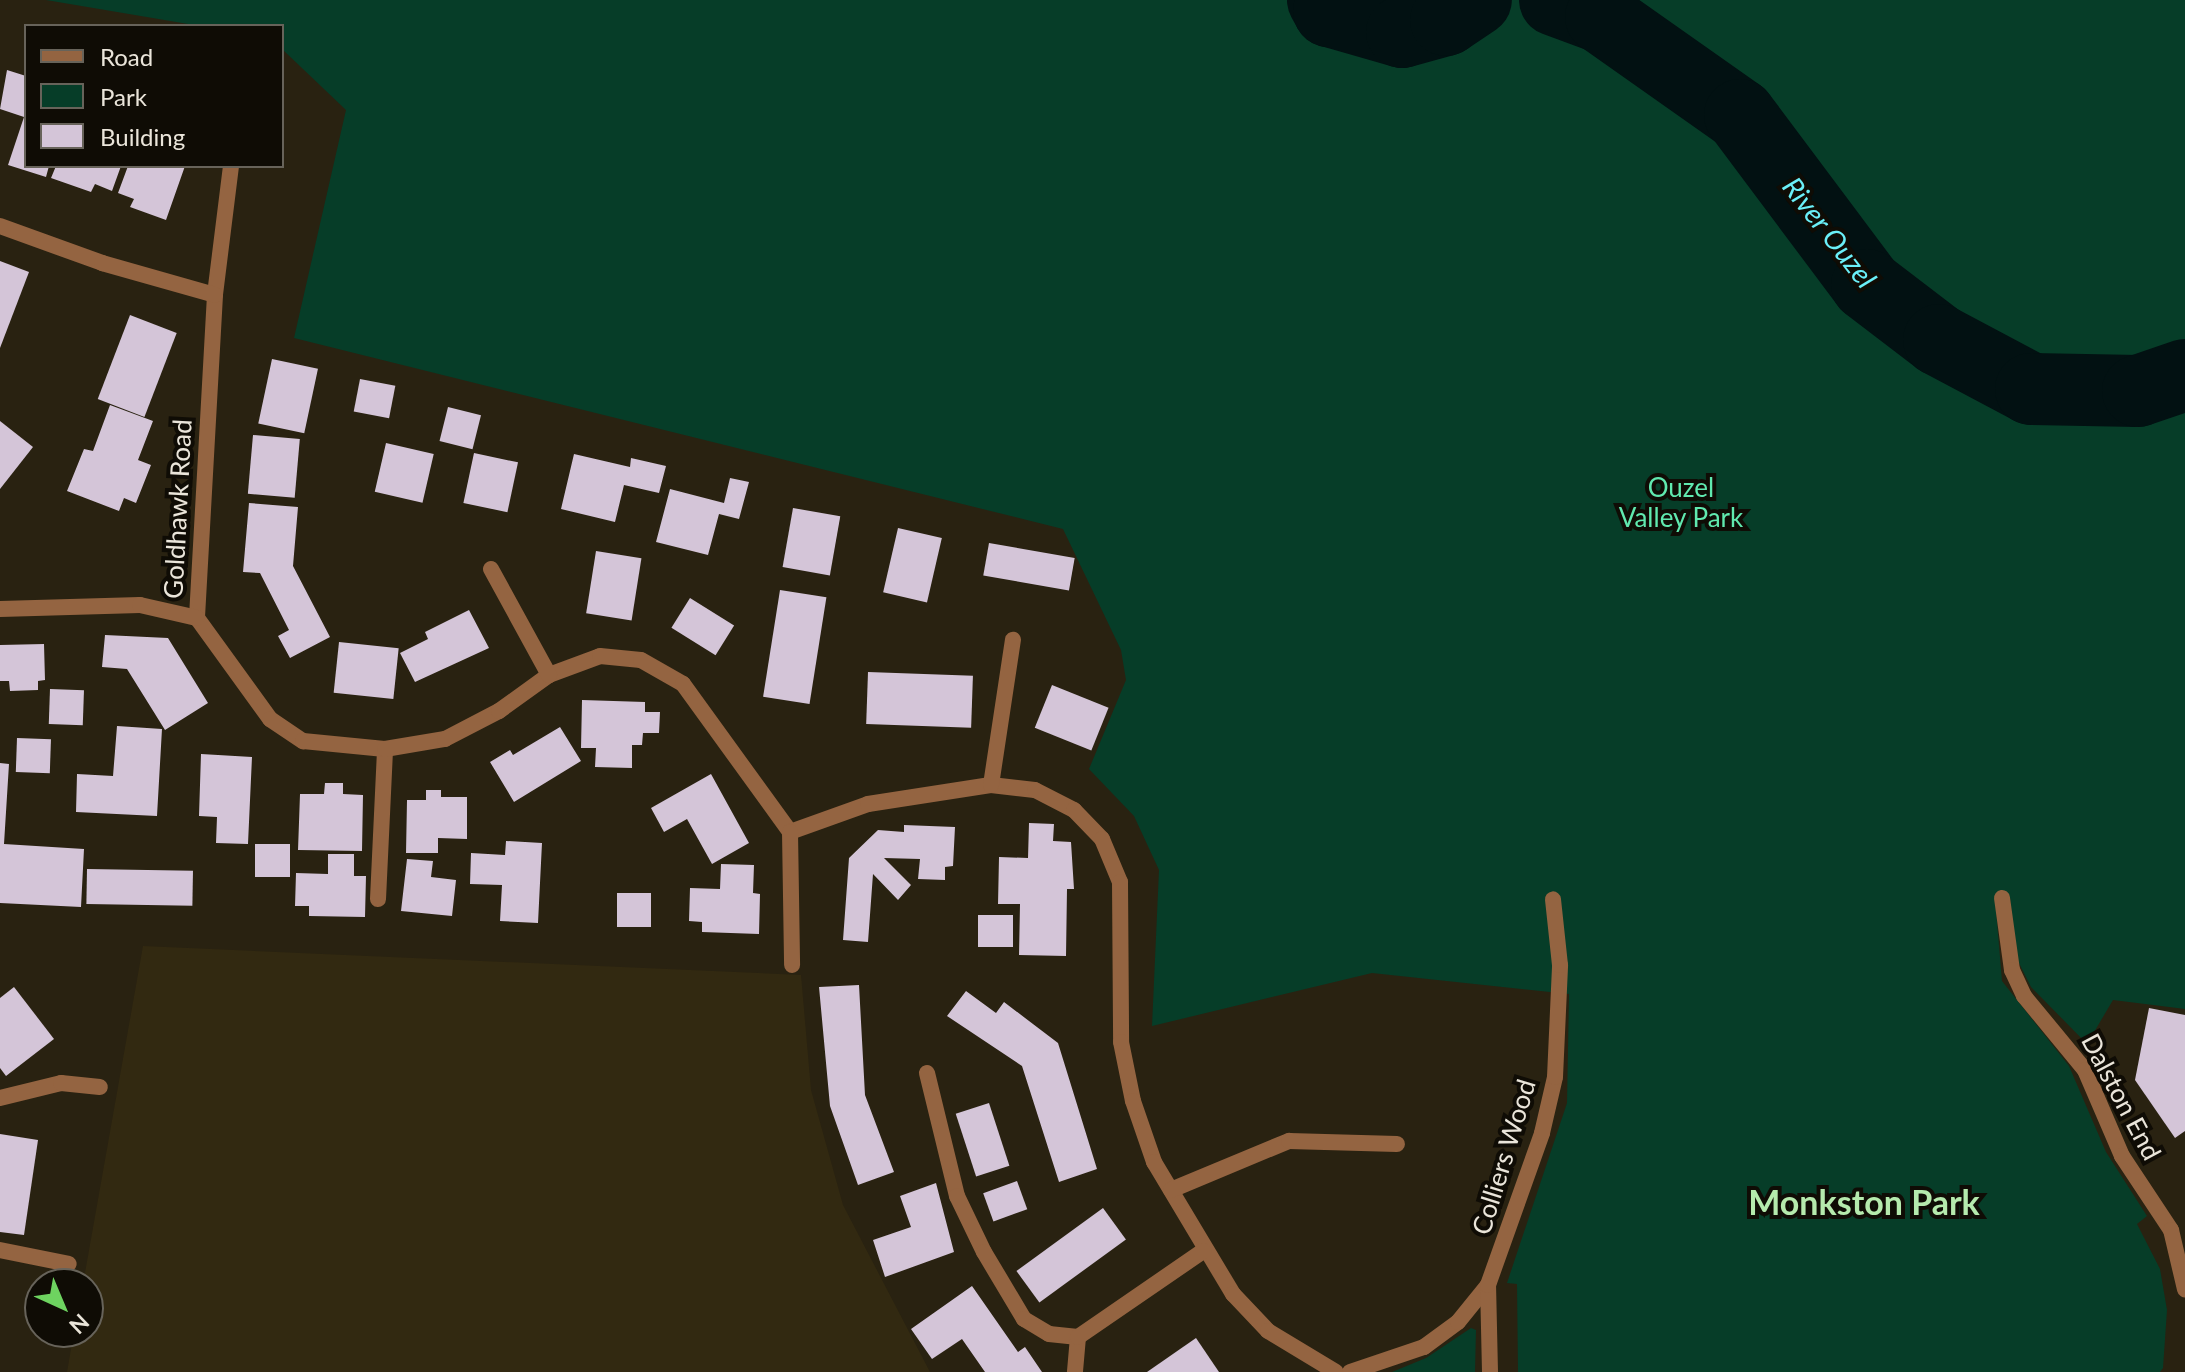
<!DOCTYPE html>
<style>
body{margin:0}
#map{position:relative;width:2185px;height:1372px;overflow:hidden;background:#292211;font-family:Lato,sans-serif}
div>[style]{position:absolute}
.built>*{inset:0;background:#322911}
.green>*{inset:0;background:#063d28}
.river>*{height:72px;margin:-36px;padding:0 36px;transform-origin:36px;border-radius:36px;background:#021112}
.building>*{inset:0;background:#d4c5d8;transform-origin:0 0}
.lane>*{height:16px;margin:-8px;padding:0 8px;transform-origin:8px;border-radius:8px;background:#946441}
.street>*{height:16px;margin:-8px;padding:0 8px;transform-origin:8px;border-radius:8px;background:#946441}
span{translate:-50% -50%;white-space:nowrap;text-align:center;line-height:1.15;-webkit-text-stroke:8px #0f0c05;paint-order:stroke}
.park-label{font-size:26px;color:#60e9af}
.street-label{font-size:26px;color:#eae5da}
.water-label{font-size:28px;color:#6aeff8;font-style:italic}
.district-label{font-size:34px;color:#b5eaad;font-weight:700}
.legend{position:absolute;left:24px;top:24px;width:260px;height:144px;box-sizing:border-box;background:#0f0c05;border:2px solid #67635a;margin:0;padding:10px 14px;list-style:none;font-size:24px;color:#eae5da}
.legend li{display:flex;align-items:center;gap:16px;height:40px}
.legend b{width:40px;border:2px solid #67635a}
.north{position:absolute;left:24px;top:1268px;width:80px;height:80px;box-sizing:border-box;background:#0f0c05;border:2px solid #67635a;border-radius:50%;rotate:136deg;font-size:22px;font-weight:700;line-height:32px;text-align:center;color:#eae5da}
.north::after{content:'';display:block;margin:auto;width:28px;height:36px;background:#6ed360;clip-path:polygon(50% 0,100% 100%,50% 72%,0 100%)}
</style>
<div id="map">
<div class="built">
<i style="clip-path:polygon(143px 946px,801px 975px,811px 1090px,843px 1205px,930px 1372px,67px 1372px,74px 1332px,88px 1332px,88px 1284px,83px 1284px)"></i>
</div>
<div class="green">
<i style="clip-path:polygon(46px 0,2185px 0,2185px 1009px,2113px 1000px,2087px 1044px,2031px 987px,2016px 957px,2010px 898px,1995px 898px,2002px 981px,2069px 1066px,2106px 1152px,2147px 1216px,2137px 1224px,2160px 1269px,2167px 1310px,2163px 1368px,2160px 1372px,1518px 1372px,1517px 1284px,1507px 1283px,1567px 1103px,1569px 994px,1372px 973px,1152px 1026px,1159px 870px,1134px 816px,1089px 769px,1126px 680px,1121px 650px,1063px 529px,294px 338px,346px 110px,282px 49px,282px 26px,200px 26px)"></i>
<i style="clip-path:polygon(1471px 1328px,1476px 1330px,1475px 1372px,1392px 1372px,1426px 1358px)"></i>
</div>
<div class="river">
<i style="left:1323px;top:0;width:13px;rotate:61deg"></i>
<i style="left:1329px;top:11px;width:76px;rotate:16deg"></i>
<i style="left:1402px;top:32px;width:46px;rotate:-15.3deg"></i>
<i style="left:1446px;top:20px;width:36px;rotate:-34deg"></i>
<i style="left:1555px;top:0;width:49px;rotate:20.3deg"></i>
<i style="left:1601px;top:17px;width:170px;rotate:35.2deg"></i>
<i style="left:1740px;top:115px;width:212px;rotate:53.2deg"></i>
<i style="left:1867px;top:285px;width:91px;rotate:37.4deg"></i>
<i style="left:1939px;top:340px;width:104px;rotate:28deg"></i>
<i style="left:2031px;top:389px;width:107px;rotate:1.1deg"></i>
<i style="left:2138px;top:391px;width:50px;rotate:-18.8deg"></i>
</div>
<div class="building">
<i style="clip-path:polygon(7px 70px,26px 76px,26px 166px,49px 166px,46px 177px,8px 165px,24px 117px,0 109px)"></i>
<i style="clip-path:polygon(56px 166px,121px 166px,112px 191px,95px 184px,91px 192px,51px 178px)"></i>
<i style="clip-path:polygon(128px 166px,185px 166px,166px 220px,130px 207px,134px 199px,118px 193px)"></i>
<i style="clip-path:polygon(0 261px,29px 272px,0 348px)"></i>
<i style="left:130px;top:315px;width:50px;height:90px;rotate:21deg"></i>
<i style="left:272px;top:359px;width:47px;height:66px;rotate:12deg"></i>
<i style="left:360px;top:379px;width:36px;height:33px;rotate:11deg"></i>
<i style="clip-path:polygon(110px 405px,153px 421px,138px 460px,151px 465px,136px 503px,124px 498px,119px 511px,67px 491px,84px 449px,93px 451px)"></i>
<i style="left:448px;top:407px;width:34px;height:35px;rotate:14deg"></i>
<i style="clip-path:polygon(0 421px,33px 447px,0 489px)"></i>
<i style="left:253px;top:435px;width:47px;height:59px;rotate:5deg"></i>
<i style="left:386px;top:443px;width:49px;height:50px;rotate:13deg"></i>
<i style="left:474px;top:453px;width:45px;height:51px;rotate:12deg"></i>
<i style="clip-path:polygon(574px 454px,630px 467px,631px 458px,666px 466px,659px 493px,624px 485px,615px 522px,561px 509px)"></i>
<i style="clip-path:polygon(730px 478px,749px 482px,739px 519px,719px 514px,708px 555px,656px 542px,670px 489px,724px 503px)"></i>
<i style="clip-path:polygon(249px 503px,298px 507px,293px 566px,330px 637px,290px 658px,278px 636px,289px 630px,260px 573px,243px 572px)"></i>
<i style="left:793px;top:508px;width:48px;height:60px;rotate:10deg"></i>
<i style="left:898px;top:528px;width:45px;height:66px;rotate:13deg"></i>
<i style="left:989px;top:543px;width:87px;height:33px;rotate:10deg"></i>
<i style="left:596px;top:551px;width:46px;height:63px;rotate:9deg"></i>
<i style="left:780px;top:590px;width:47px;height:108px;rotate:9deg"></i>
<i style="left:690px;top:598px;width:52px;height:35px;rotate:32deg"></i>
<i style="clip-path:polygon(469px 610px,489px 648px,415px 682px,400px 653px,428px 639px,425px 632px)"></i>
<i style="clip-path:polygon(105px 635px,168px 638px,208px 703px,165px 730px,127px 669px,102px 667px)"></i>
<i style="left:339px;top:642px;width:60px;height:51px;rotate:6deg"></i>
<i style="clip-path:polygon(44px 644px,45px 680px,38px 681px,38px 690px,10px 691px,9px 681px,0 681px,0 645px)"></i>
<i style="left:868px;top:672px;width:105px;height:52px;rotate:2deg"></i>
<i style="left:1052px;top:685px;width:61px;height:46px;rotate:22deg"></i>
<i style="left:50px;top:689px;width:34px;height:35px;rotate:2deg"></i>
<i style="clip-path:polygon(582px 700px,645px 702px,645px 712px,660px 712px,659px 733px,643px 733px,642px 745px,632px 745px,632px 768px,595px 767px,596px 748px,581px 748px)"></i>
<i style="clip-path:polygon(117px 726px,162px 729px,157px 816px,76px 812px,77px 774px,113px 776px)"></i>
<i style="clip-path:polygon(560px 727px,581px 761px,514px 802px,490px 762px,510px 750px,513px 755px)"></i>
<i style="left:17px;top:738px;width:34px;height:34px;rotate:2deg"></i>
<i style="clip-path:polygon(201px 754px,252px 757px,248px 844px,216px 843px,217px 817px,199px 816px)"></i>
<i style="clip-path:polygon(0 763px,9px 764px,4px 844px,84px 849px,81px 907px,0 903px)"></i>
<i style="clip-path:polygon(711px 774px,749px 843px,712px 864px,687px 819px,664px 832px,651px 808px)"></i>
<i style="clip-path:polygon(325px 783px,343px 783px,343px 794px,363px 795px,362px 851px,298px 850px,300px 794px,324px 794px)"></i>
<i style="clip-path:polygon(426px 790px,441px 790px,441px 797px,467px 797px,467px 839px,438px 838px,438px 853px,406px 853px,407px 800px,426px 800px)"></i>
<i style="clip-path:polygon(1029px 823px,1054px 824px,1053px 841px,1071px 842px,1074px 889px,1067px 889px,1066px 956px,1019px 955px,1020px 904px,998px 904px,999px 857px,1028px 858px)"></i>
<i style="clip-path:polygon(904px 825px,955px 827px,953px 866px,945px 867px,945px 880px,918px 879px,920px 859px,884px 858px,911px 885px,898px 900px,873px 874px,868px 942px,843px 940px,849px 858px,878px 830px,904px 832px)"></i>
<i style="clip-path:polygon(506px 841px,542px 843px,538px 923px,500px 921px,502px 885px,470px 884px,471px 853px,505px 855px)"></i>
<i style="left:255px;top:844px;width:35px;height:33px"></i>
<i style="clip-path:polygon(328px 854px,354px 854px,354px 876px,366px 876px,365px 917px,309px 916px,309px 906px,295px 906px,296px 873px,328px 874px)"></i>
<i style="clip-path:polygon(407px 859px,433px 861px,431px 877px,456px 880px,452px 916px,401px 911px)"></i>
<i style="clip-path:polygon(721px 864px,754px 865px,753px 893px,760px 894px,759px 934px,702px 932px,702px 922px,689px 921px,690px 888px,720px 889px)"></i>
<i style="left:87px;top:869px;width:106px;height:35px;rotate:1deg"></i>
<i style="left:617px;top:893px;width:34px;height:34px"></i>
<i style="left:978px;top:915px;width:35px;height:32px"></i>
<i style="clip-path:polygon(859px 985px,865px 1095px,894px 1172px,858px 1185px,830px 1106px,819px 987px)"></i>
<i style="clip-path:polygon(14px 987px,54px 1039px,6px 1076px,0 1068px,0 998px)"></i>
<i style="clip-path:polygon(966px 991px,996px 1013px,1004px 1002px,1058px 1043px,1097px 1169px,1059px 1182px,1022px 1066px,947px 1016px)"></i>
<i style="clip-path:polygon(2149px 1008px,2185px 1015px,2185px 1131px,2175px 1138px,2135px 1080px)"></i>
<i style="left:989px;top:1103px;width:66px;height:35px;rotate:72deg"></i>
<i style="clip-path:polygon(0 1134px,38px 1140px,24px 1235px,0 1232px)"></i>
<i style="left:1017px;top:1181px;width:30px;height:36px;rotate:70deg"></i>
<i style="clip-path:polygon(936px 1183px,954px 1252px,885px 1277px,873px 1240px,911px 1227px,900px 1196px)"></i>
<i style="left:1103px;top:1208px;width:39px;height:107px;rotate:54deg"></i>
<i style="clip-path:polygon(972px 1286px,1018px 1352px,1025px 1347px,1042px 1372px,985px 1372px,962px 1339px,932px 1359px,911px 1329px)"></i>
<i style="clip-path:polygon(1196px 1338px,1219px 1372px,1147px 1372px)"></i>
</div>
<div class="lane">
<i style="left:378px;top:899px;width:150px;rotate:-87.3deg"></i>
<i style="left:0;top:1098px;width:63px;rotate:-13.8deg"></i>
<i style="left:61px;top:1083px;width:39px;rotate:6deg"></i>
<i style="left:0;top:1250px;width:70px;rotate:11.5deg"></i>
</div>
<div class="street">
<i style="left:231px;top:166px;width:130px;rotate:97.1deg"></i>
<i style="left:215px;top:295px;width:324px;rotate:93.2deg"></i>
<i style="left:197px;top:618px;width:125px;rotate:54.1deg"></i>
<i style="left:270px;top:719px;width:40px;rotate:34deg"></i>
<i style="left:303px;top:741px;width:82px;rotate:5.6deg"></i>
<i style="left:385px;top:749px;width:61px;rotate:-9.5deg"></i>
<i style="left:445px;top:739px;width:61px;rotate:-27.4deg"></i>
<i style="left:499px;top:711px;width:62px;rotate:-35.8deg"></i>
<i style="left:549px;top:675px;width:54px;rotate:-20.4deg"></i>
<i style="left:600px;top:656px;width:41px;rotate:5.6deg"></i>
<i style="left:641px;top:660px;width:48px;rotate:29.7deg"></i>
<i style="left:683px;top:684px;width:183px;rotate:54.1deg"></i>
<i style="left:790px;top:832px;width:83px;rotate:-19.7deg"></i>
<i style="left:868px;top:804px;width:124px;rotate:-8.8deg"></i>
<i style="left:991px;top:785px;width:44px;rotate:6.5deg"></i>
<i style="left:1035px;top:790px;width:44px;rotate:27.1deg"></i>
<i style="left:1074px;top:810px;width:40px;rotate:46deg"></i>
<i style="left:1102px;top:839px;width:47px;rotate:67.3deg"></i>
<i style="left:1120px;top:882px;width:160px;rotate:89.6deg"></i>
<i style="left:1121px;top:1042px;width:60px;rotate:78.5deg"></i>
<i style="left:1133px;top:1101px;width:65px;rotate:71deg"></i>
<i style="left:1154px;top:1162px;width:154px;rotate:59.1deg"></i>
<i style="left:1233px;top:1294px;width:51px;rotate:46.6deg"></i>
<i style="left:1268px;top:1331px;width:79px;rotate:31.1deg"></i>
<i style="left:0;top:226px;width:109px;rotate:19.9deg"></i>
<i style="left:102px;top:263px;width:117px;rotate:15.8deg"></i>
<i style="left:491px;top:569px;width:121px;rotate:61.3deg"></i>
<i style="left:0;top:609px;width:140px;rotate:-1.6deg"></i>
<i style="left:140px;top:605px;width:58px;rotate:12.8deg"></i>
<i style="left:991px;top:785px;width:147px;rotate:-81.4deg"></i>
<i style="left:790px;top:832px;width:133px;rotate:89.1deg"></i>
<i style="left:2002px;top:898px;width:73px;rotate:82.1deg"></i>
<i style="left:2012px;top:970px;width:29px;rotate:65deg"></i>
<i style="left:2024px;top:996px;width:96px;rotate:50.5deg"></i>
<i style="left:2085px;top:1070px;width:94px;rotate:66.7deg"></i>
<i style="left:2122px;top:1156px;width:89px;rotate:56.5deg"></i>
<i style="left:2171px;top:1230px;width:61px;rotate:76.7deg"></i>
<i style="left:927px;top:1073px;width:127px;rotate:76.3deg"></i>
<i style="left:957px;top:1196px;width:62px;rotate:64.3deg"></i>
<i style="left:984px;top:1252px;width:78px;rotate:59.2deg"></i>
<i style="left:1024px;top:1319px;width:29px;rotate:31deg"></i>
<i style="left:1049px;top:1334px;width:29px;rotate:6deg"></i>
<i style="left:1078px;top:1337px;width:35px;rotate:95deg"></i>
<i style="left:1171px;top:1190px;width:128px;rotate:-22.6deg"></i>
<i style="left:1289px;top:1141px;width:108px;rotate:1.6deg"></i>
<i style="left:1078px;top:1337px;width:152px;rotate:-34.5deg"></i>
<i style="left:1350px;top:1372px;width:78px;rotate:-18.7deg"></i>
<i style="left:1424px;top:1347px;width:42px;rotate:-36.3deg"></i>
<i style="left:1458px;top:1322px;width:48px;rotate:-51deg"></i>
<i style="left:1490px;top:1372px;width:87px;rotate:-91.3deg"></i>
<i style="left:1488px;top:1285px;width:161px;rotate:-70.4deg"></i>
<i style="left:1542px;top:1133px;width:57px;rotate:-76.9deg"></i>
<i style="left:1555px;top:1077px;width:112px;rotate:-87.4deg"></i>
<i style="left:1560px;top:965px;width:66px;rotate:-96.1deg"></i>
</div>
<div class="park-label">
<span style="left:1681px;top:503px">Ouzel<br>Valley Park</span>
</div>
<div class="street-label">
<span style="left:178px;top:509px;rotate:-87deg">Goldhawk Road</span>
<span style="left:2121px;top:1097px;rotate:62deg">Dalston End</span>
<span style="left:1504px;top:1157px;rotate:-73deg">Colliers Wood</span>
</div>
<div class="water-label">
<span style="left:1830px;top:232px;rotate:52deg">River Ouzel</span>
</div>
<div class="district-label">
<span style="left:1864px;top:1202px">Monkston Park</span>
</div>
<ul class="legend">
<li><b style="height:10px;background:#946441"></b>Road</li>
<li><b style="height:22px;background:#063d28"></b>Park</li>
<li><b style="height:22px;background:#d4c5d8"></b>Building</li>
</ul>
<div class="north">N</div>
</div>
